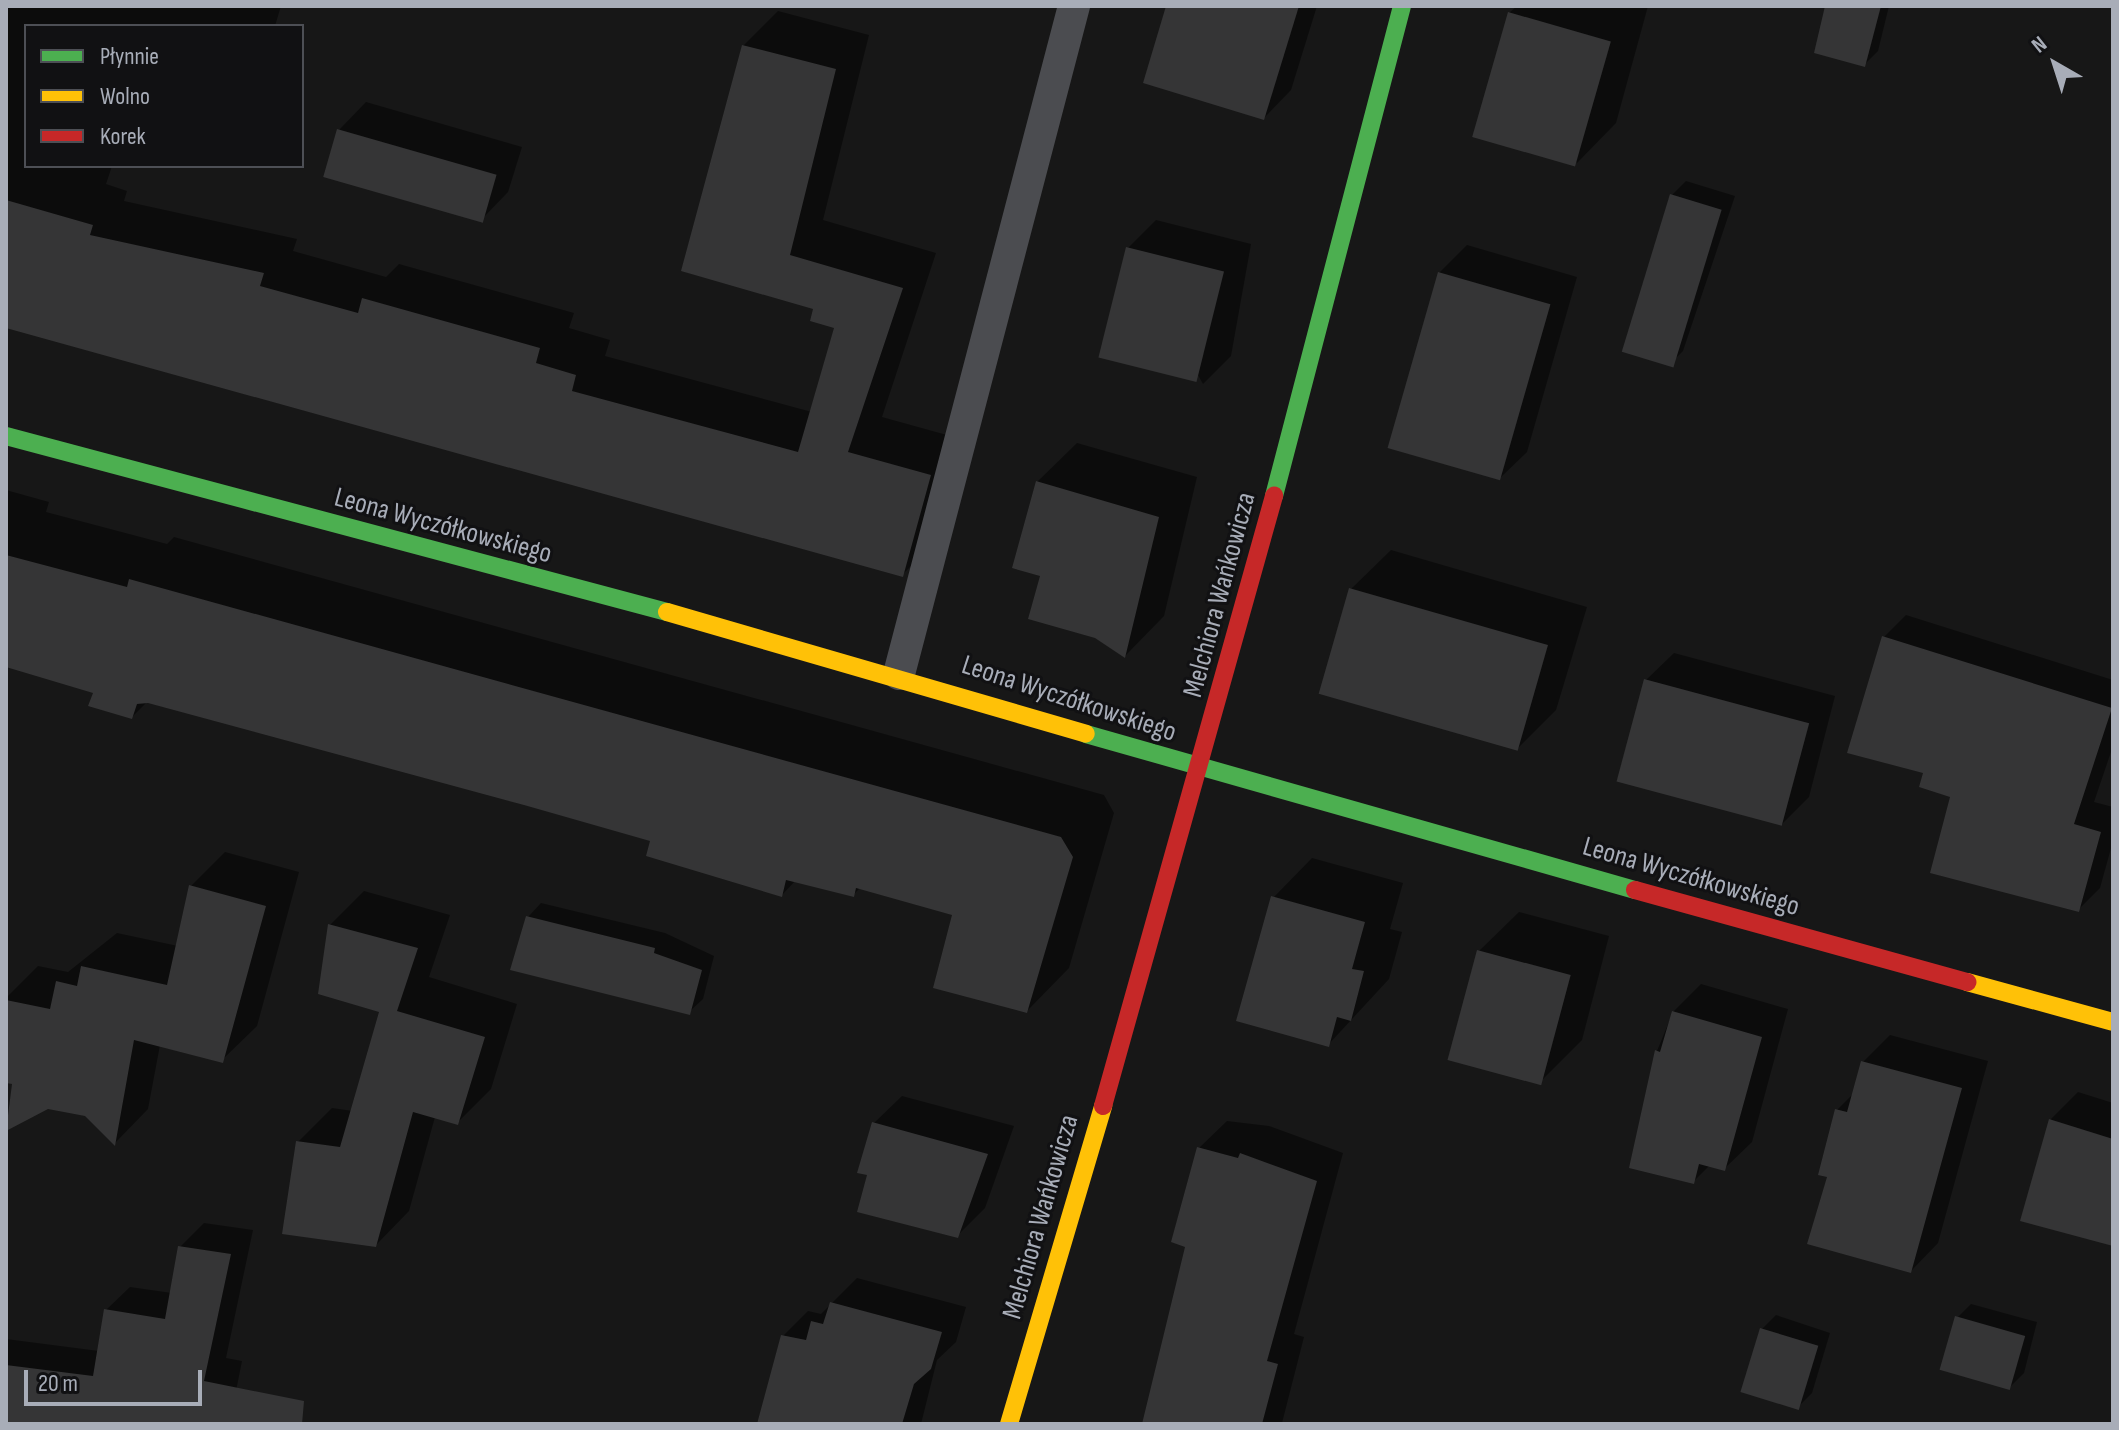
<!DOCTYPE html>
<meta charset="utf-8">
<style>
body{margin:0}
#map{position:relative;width:2119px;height:1430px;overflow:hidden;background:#171717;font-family:"Sofia Sans Condensed",sans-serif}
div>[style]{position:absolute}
.shadow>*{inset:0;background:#0007}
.building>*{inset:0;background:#353536;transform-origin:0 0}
.lane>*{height:32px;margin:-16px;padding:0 16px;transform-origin:16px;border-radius:16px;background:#4b4c50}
.fast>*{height:18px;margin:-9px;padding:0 9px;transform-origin:9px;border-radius:9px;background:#4caf50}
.slow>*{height:18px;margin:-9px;padding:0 9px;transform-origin:9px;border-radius:9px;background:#ffc107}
.jam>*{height:18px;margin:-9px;padding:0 9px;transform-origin:9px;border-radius:9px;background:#c62828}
span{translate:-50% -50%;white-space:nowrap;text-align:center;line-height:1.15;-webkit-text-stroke:6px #111113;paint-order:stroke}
.street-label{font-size:28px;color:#a8adb8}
.frame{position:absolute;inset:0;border:8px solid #a8adb8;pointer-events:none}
.legend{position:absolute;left:24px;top:24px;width:280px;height:144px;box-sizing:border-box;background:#111113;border:2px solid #4d4f55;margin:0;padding:10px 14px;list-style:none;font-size:24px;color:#a8adb8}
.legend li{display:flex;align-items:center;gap:16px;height:40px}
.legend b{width:40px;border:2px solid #4d4f55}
.north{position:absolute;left:2015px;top:24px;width:80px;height:80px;-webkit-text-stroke:6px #111113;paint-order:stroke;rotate:321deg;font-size:22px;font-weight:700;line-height:32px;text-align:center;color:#a8adb8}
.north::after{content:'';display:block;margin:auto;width:28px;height:36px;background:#a8adb8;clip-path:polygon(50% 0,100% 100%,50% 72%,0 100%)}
.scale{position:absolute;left:24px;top:1370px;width:178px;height:36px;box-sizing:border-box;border:4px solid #a8adb8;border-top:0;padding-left:10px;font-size:24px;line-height:28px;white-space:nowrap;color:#a8adb8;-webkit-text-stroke:6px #111113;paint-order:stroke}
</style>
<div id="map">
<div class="shadow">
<i style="clip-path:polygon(6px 6px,281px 6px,275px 26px,26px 26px,26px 166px,112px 166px,106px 184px,127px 191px,124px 201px,297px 239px,293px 251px,386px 277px,399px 264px,574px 313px,569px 328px,610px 340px,605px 356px,812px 412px,837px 327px,816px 308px,683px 269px,743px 46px,778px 11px,869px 35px,823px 220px,936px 253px,882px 417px,965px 440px,937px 540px,902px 575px,6px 322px)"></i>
<i style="clip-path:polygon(1168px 6px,1317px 6px,1291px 90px,1264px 118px)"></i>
<i style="clip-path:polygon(1517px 6px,1648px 6px,1616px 123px,1577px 163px,1509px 13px)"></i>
<i style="clip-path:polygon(1827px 6px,1889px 6px,1878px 51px,1864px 65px)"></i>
<i style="clip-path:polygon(366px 102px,522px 147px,508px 192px,481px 220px,339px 130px)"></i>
<i style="clip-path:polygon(1686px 181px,1735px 196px,1683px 351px,1669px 365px,1672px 195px)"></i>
<i style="clip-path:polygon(1156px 220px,1251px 244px,1231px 356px,1203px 384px,1128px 248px)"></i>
<i style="clip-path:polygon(1467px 245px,1577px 277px,1527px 452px,1499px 479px,1439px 273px)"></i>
<i style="clip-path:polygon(1077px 443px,1197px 477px,1164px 616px,1125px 656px,1037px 482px)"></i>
<i style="clip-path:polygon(6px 490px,49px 502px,46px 512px,167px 544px,174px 537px,1104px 795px,1114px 813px,1069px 968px,1027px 1011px,955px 913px,861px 887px,853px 895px,796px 880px,782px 895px,652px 839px,148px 701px,132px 717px,95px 691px,6px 666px)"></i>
<i style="clip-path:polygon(1391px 550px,1587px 607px,1556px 710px,1516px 750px,1351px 589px)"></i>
<i style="clip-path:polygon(1906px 615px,2113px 680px,2113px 746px,2094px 802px,2113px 807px,2113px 841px,2100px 888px,2078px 910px,1925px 772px,1884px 637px)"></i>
<i style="clip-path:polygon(1674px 653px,1835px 696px,1809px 797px,1781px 825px,1646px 680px)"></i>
<i style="clip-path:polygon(225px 852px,299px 872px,257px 1026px,222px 1060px,160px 1045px,148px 1109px,115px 1143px,86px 1114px,6px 1081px,6px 998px,38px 966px,68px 972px,117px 933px,178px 946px,191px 886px)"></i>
<i style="clip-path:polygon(1312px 858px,1403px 883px,1390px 929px,1402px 932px,1389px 979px,1328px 1045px,1273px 898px)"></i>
<i style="clip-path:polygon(364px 891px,450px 915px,429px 977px,517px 1004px,491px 1089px,457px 1123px,435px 1117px,409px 1211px,376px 1245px,298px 1142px,332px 1108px,353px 1111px,382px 1011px,330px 925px)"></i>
<i style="clip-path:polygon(541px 903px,665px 933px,714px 956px,703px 999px,689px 1012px,528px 917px)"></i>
<i style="clip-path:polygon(1519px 912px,1609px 936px,1582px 1040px,1543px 1079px,1479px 951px)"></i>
<i style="clip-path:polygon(1701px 984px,1788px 1009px,1752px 1142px,1724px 1169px,1710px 1165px,1693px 1182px,1657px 1051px,1673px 1012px)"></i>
<i style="clip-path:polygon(1890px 1035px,1988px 1061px,1938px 1243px,1911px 1271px,1837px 1110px,1855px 1092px,1863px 1062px)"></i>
<i style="clip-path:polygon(2078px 1092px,2113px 1103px,2113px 1241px,2050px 1120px)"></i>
<i style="clip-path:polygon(902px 1096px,1014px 1126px,985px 1208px,957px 1236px,869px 1174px,874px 1123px)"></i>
<i style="clip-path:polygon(1227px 1121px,1269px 1126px,1343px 1153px,1294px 1334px,1304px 1337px,1282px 1423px,1287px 1424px,1144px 1424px,1187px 1245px,1199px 1148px)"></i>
<i style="clip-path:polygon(204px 1223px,253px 1230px,226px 1358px,242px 1361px,230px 1421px,6px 1424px,6px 1339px,99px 1351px,106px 1310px,130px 1287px,172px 1293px,180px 1247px)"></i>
<i style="clip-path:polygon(857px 1278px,966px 1307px,956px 1342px,937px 1360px,921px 1424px,844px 1424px,783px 1336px,808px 1311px,821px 1314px)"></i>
<i style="clip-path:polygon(1971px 1304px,2037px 1322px,2024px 1373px,2010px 1387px,1957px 1318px)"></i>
<i style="clip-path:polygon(1776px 1315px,1830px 1333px,1812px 1393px,1798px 1407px,1762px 1329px)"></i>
</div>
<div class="building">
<i style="clip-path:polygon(1166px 6px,1299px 6px,1264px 120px,1143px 83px)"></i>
<i style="clip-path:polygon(1825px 6px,1881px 6px,1865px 67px,1814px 53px)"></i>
<i style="left:1508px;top:12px;width:107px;height:130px;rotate:16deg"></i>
<i style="clip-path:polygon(742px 45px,836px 69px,790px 255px,903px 288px,848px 452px,931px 475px,903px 577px,6px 328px,6px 200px,93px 225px,90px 235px,264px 273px,260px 286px,358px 313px,362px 298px,540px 348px,536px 363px,576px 375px,572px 391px,798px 452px,834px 328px,810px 321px,813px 309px,681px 271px)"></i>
<i style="left:337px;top:129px;width:166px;height:50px;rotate:16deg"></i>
<i style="left:1670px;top:194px;width:54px;height:165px;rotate:17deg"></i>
<i style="left:1126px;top:247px;width:101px;height:114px;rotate:14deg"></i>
<i style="left:1438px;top:272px;width:117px;height:183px;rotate:16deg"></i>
<i style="clip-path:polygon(1036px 481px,1159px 517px,1125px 658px,1095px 638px,1028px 619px,1040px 576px,1012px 568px)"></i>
<i style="clip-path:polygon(6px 555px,127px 587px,129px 579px,1061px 837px,1073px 857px,1027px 1013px,933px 988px,952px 915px,856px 888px,854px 897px,786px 880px,782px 897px,646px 856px,650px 841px,524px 805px,148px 703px,137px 704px,132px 719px,88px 706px,93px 693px,6px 667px)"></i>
<i style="left:1349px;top:588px;width:207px;height:110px;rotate:16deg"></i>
<i style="clip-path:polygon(1882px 636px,2112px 708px,2074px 824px,2101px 832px,2079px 912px,1930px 873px,1950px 797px,1919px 787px,1923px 773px,1847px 753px)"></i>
<i style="left:1644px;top:679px;width:171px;height:106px;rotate:15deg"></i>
<i style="clip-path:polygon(189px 885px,266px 906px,223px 1063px,134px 1040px,115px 1146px,85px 1116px,48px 1109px,6px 1131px,12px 1084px,6px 1083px,6px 1000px,50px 1009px,56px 981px,77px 986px,81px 966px,167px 985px)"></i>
<i style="clip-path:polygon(1271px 896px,1365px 922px,1352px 969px,1364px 971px,1351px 1021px,1337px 1017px,1329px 1047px,1236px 1021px)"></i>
<i style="clip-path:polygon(526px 916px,655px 948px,654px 953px,702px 970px,690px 1015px,510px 970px)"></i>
<i style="clip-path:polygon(328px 924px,418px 948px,397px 1011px,485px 1037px,458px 1125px,413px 1112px,376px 1247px,282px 1234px,296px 1141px,340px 1147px,379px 1012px,318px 994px)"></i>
<i style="left:1477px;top:950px;width:97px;height:114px;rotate:15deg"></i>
<i style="clip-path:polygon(1672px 1011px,1762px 1037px,1725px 1171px,1699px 1164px,1694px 1184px,1629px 1168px,1655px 1050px,1660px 1052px)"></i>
<i style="clip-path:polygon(1861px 1061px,1962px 1088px,1911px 1273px,1807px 1244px,1827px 1177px,1818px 1175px,1835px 1109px,1847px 1112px)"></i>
<i style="clip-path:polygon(2049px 1119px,2113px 1139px,2113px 1246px,2020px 1221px)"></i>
<i style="clip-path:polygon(872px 1122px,988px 1154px,958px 1238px,857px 1212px,867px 1175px,857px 1173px)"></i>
<i style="clip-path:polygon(1197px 1147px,1238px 1158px,1240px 1153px,1317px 1181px,1267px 1361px,1278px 1364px,1262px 1424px,1142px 1424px,1185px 1247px,1171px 1242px)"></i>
<i style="clip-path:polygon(178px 1246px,231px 1254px,204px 1381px,304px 1401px,302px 1424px,6px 1424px,6px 1365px,93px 1376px,104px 1309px,165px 1319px)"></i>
<i style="clip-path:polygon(830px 1302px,942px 1332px,931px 1369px,914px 1384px,902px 1424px,757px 1424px,781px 1335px,806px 1340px,811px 1321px,823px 1324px)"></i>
<i style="left:1955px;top:1316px;width:73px;height:56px;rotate:16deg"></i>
<i style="left:1760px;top:1328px;width:61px;height:67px;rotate:17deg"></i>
</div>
<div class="lane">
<i style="left:899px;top:674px;width:691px;rotate:-75.32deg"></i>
</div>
<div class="fast">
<i style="left:6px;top:436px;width:684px;rotate:14.91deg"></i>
<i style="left:1274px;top:496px;width:506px;rotate:-75.36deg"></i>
<i style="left:1086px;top:734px;width:571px;rotate:15.86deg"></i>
</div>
<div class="slow">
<i style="left:667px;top:612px;width:436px;rotate:16.2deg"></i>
<i style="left:1967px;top:982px;width:151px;rotate:15.3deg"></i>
<i style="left:1009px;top:1424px;width:332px;rotate:-73.5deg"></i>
</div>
<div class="jam">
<i style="left:1635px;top:890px;width:345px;rotate:15.5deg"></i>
<i style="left:1103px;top:1106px;width:634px;rotate:-74.34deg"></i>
</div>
<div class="street-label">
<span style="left:443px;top:526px;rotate:15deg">Leona Wyczółkowskiego</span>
<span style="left:1220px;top:595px;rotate:-75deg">Melchiora Wańkowicza</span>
<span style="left:1069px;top:699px;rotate:18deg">Leona Wyczółkowskiego</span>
<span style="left:1691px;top:877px;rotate:16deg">Leona Wyczółkowskiego</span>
<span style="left:1041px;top:1217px;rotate:-74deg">Melchiora Wańkowicza</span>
</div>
<div class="frame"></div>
<ul class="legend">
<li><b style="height:10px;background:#4caf50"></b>Płynnie</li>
<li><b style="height:10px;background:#ffc107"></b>Wolno</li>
<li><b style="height:10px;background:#c62828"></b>Korek</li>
</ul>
<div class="north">N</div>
<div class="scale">20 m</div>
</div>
